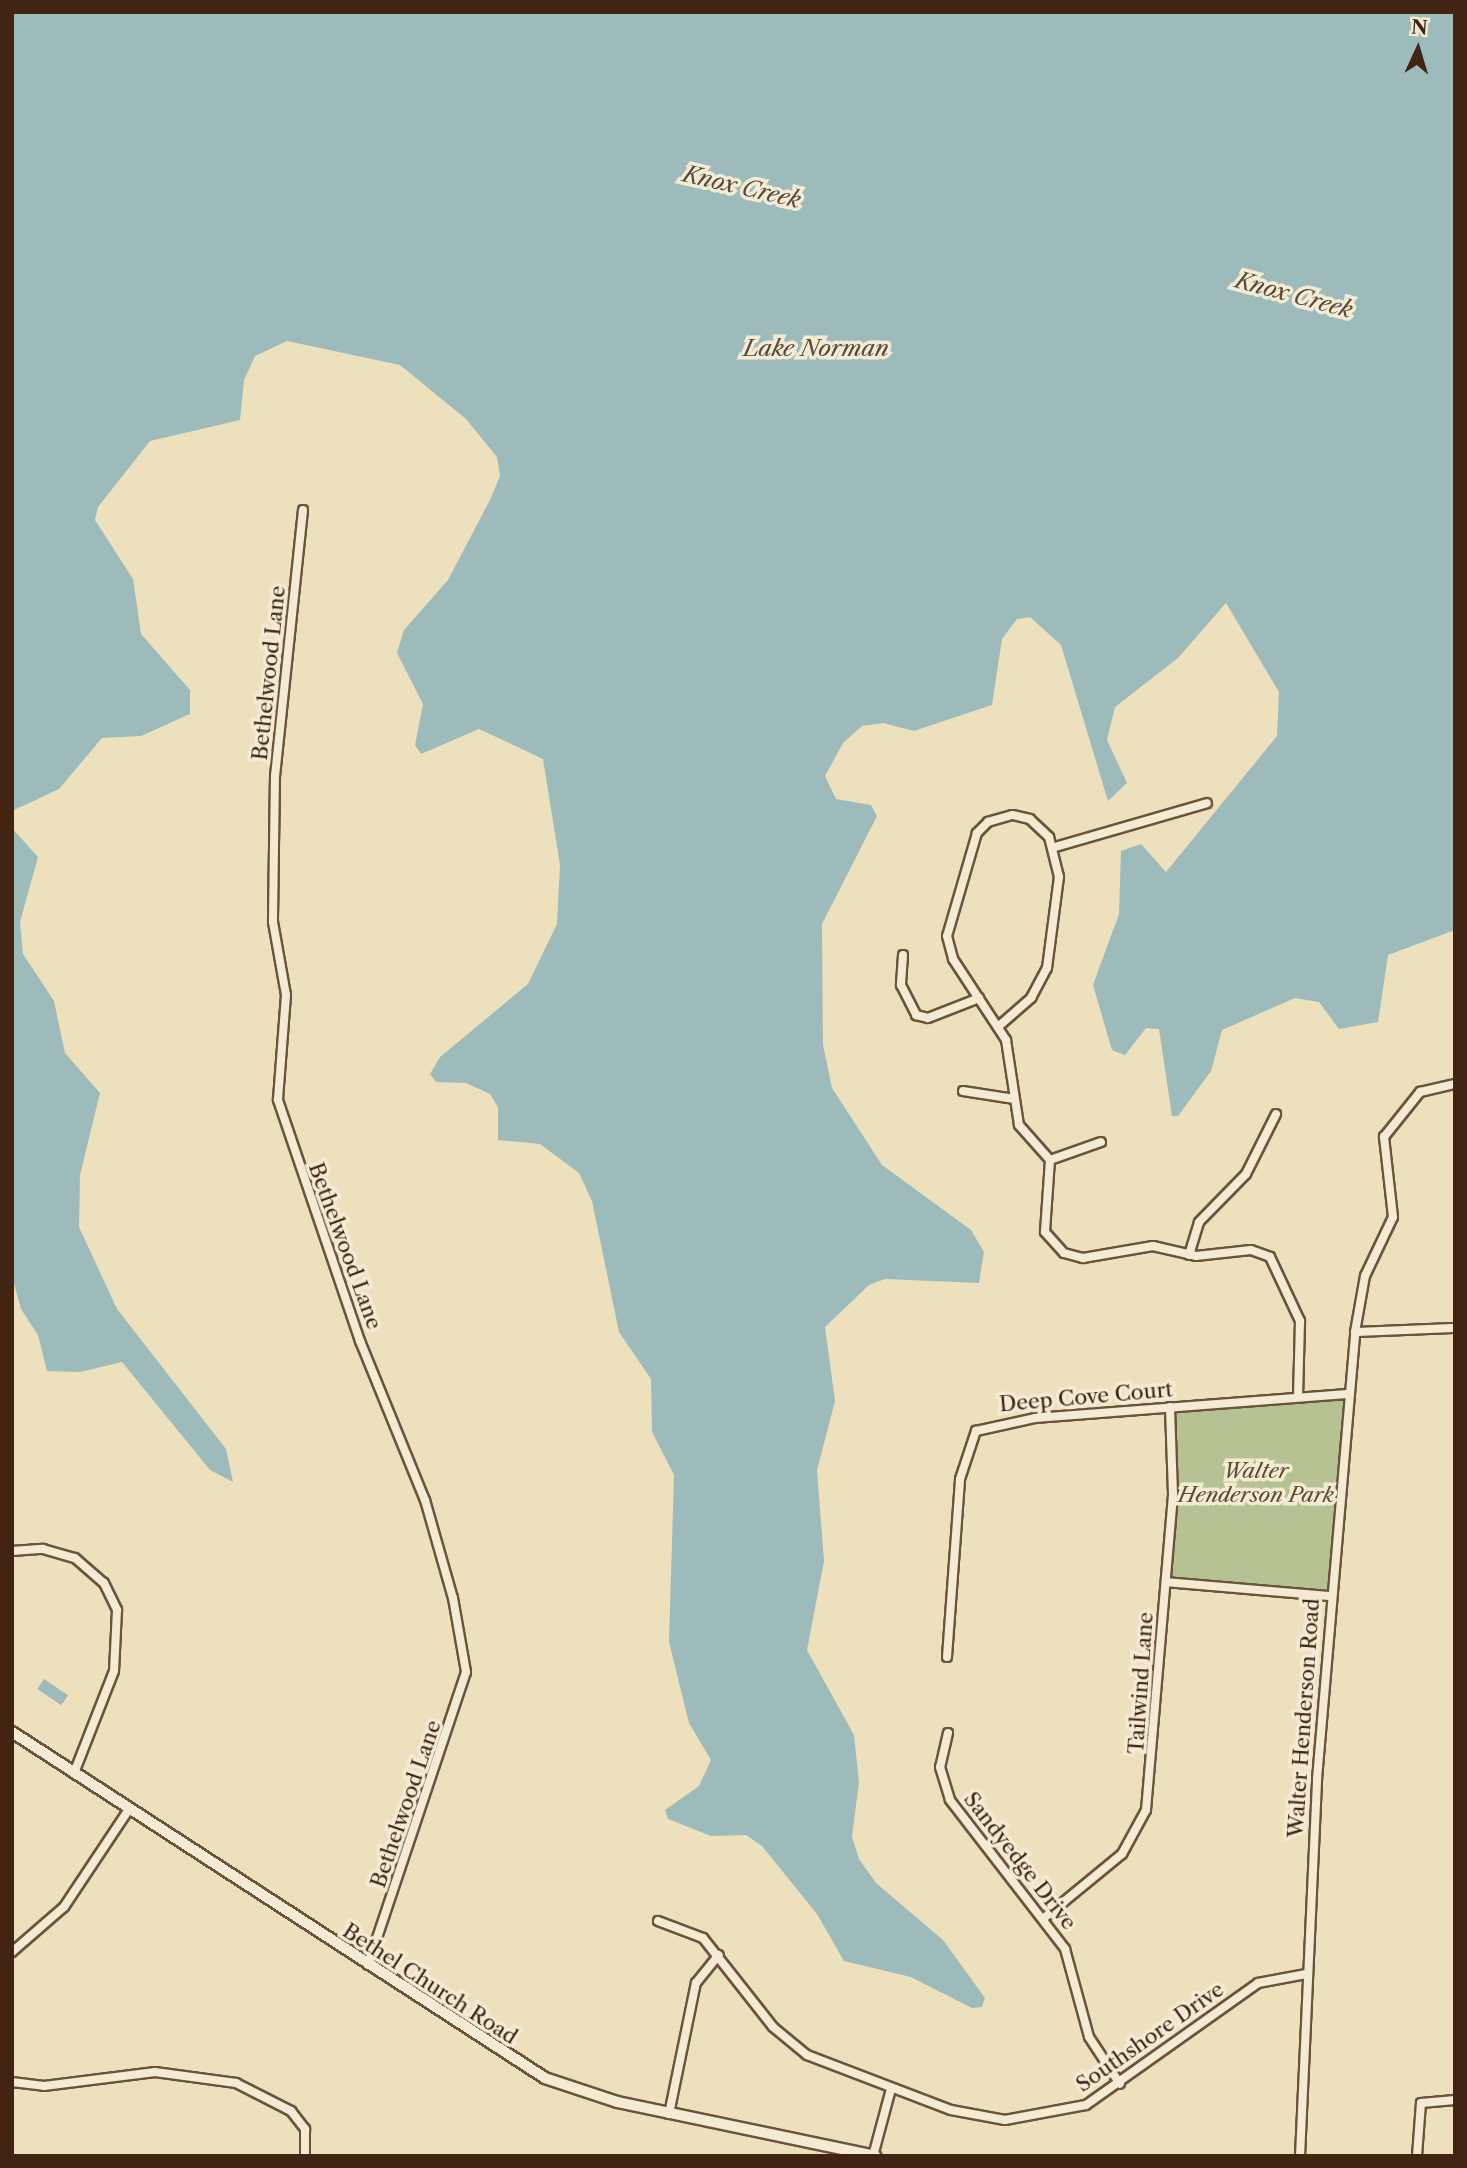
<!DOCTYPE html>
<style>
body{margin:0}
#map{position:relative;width:1467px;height:2168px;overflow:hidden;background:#ede0bd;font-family:"Libre Caslon Text",serif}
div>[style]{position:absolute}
.green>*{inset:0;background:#b7c292}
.water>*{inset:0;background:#9dbbbb;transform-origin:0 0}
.roads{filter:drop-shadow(2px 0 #6c533c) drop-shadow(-2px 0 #6c533c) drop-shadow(0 2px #6c533c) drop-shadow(0 -2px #6c533c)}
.minor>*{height:8px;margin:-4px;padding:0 4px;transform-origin:4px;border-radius:4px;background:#f3ebd4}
.tertiary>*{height:10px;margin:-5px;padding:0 5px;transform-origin:5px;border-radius:5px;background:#f3ebd4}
span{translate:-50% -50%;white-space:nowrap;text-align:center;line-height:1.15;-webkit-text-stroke:7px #f3ebd4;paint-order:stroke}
.street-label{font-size:21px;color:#412411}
.park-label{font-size:21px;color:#5e4c31;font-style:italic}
.water-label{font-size:23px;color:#584a3c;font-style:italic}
.frame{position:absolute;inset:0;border:14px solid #412411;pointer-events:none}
.north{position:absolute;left:1383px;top:14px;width:70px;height:70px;-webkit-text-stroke:5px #f3ebd4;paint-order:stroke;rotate:4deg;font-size:19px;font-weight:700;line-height:28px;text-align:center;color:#412411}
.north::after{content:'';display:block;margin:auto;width:24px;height:32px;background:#412411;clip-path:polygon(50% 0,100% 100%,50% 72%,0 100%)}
</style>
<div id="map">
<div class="green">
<i style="clip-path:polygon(1347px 1394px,1330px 1595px,1166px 1582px,1171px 1407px)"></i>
</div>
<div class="water">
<i style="clip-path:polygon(12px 12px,1455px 12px,1455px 930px,1388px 955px,1378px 1022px,1339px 1029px,1319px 1002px,1295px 998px,1222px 1030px,1211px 1071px,1178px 1116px,1172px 1116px,1159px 1029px,1146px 1028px,1125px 1055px,1112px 1050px,1093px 985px,1119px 914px,1121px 851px,1141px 844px,1166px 872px,1277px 736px,1279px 692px,1226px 603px,1178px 658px,1115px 707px,1107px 740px,1127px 783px,1108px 801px,1061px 645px,1030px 617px,1017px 619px,1002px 639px,992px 705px,914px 731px,883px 723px,862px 726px,843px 743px,825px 776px,836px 799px,871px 805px,877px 816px,822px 924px,823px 1045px,832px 1088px,882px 1165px,971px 1230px,984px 1252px,979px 1283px,885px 1279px,869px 1285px,825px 1327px,835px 1401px,817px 1470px,824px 1561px,807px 1650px,854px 1735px,859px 1782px,852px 1837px,859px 1859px,876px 1883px,943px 1940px,985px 1998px,982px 2007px,972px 2008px,911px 1977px,844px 1961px,817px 1914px,762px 1846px,746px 1835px,711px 1836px,668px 1819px,665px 1810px,699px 1786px,711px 1760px,689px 1723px,669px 1642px,674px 1475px,652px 1432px,651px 1379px,619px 1332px,592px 1201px,579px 1173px,540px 1144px,498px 1140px,498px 1107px,490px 1094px,466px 1083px,436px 1082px,430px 1074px,440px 1057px,528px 984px,557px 924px,560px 865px,543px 759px,479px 729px,421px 754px,415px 745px,423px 704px,397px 653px,404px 630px,448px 580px,490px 500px,500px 476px,497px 457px,466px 419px,400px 365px,287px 341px,255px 356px,244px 380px,240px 420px,150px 441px,98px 507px,95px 520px,133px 579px,141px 634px,190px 690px,190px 714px,141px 736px,102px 738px,59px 789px,12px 811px)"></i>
<i style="clip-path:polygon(12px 828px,38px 857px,20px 922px,23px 954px,54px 1001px,65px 1053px,100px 1093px,80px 1175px,79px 1227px,117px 1309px,226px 1449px,233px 1482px,210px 1470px,122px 1362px,80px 1372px,47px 1371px,38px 1335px,21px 1309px,12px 1276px)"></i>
<i style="left:44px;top:1679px;width:29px;height:12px;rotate:34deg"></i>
</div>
<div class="roads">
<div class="minor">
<i style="left:303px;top:510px;width:266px;rotate:96deg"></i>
<i style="left:275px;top:775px;width:147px;rotate:90.8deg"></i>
<i style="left:273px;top:922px;width:74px;rotate:79.9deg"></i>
<i style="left:286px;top:995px;width:105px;rotate:94.4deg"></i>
<i style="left:278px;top:1100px;width:255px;rotate:71.2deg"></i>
<i style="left:360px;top:1341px;width:172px;rotate:67.8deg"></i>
<i style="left:425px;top:1500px;width:102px;rotate:74.1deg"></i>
<i style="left:453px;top:1598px;width:75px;rotate:80deg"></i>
<i style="left:466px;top:1672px;width:309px;rotate:108.5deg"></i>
<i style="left:1055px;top:847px;width:158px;rotate:-16.1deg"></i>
<i style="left:903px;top:955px;width:30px;rotate:94deg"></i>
<i style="left:901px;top:985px;width:34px;rotate:63deg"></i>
<i style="left:916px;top:1015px;width:12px;rotate:14deg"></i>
<i style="left:928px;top:1018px;width:55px;rotate:-21.4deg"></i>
<i style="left:999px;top:1026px;width:43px;rotate:-41.2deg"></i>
<i style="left:1031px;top:998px;width:34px;rotate:-62deg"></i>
<i style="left:1047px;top:968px;width:92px;rotate:-82.5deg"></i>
<i style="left:1059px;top:877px;width:41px;rotate:-104deg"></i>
<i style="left:1049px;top:837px;width:26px;rotate:-137deg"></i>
<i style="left:1030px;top:819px;width:18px;rotate:-167deg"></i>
<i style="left:1012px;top:815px;width:25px;rotate:164deg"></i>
<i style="left:988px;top:822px;width:16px;rotate:135deg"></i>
<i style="left:977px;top:833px;width:107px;rotate:106.2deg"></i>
<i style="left:947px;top:936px;width:24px;rotate:75deg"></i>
<i style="left:953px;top:959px;width:97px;rotate:56.8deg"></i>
<i style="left:1006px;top:1040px;width:86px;rotate:81.3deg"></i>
<i style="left:1019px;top:1125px;width:47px;rotate:48.5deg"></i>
<i style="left:1050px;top:1160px;width:72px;rotate:94deg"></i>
<i style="left:1045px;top:1232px;width:28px;rotate:48deg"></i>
<i style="left:1064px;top:1253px;width:20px;rotate:15deg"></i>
<i style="left:1083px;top:1258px;width:71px;rotate:-9.7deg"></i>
<i style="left:1153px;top:1246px;width:44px;rotate:13.1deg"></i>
<i style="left:1196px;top:1256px;width:55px;rotate:-6.2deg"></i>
<i style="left:1251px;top:1250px;width:20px;rotate:20deg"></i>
<i style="left:1270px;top:1257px;width:71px;rotate:64.9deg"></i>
<i style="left:1300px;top:1321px;width:76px;rotate:91.5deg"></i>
<i style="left:963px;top:1091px;width:52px;rotate:8.9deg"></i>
<i style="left:1050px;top:1160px;width:54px;rotate:-19.4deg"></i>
<i style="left:1189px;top:1255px;width:34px;rotate:-73deg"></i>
<i style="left:1199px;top:1222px;width:67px;rotate:-45.6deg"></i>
<i style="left:1246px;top:1174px;width:67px;rotate:-63.4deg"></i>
<i style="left:1355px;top:1332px;width:100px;rotate:-2.3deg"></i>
<i style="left:12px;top:1551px;width:31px;rotate:-4deg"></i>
<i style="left:43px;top:1549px;width:33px;rotate:16deg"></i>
<i style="left:75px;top:1558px;width:38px;rotate:41deg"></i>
<i style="left:104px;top:1583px;width:30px;rotate:64deg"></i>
<i style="left:117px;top:1610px;width:61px;rotate:92.8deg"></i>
<i style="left:114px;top:1671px;width:110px;rotate:111.4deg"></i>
<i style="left:1166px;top:1582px;width:165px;rotate:4.9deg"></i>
<i style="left:947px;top:1657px;width:178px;rotate:-85.8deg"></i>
<i style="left:960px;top:1479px;width:51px;rotate:-71.6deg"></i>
<i style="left:976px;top:1431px;width:60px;rotate:-12.4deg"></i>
<i style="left:1035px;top:1418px;width:313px;rotate:-4.4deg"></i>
<i style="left:948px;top:1733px;width:35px;rotate:103deg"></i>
<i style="left:940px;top:1767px;width:34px;rotate:73deg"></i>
<i style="left:950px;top:1800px;width:188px;rotate:52.3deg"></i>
<i style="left:1065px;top:1949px;width:91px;rotate:74.7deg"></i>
<i style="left:1089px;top:2037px;width:56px;rotate:56.6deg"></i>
<i style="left:1044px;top:1918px;width:101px;rotate:-39.4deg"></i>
<i style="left:1122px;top:1854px;width:50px;rotate:-61.4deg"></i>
<i style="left:1146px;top:1810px;width:317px;rotate:-85.1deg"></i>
<i style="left:1173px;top:1494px;width:87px;rotate:-92deg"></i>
<i style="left:658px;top:1921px;width:48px;rotate:20.7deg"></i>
<i style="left:703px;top:1938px;width:113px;rotate:51.8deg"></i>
<i style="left:773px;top:2027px;width:44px;rotate:39.5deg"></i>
<i style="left:807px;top:2055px;width:154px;rotate:20.9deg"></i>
<i style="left:951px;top:2110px;width:55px;rotate:10.5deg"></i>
<i style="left:1005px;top:2120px;width:82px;rotate:-10.5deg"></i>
<i style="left:1086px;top:2105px;width:211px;rotate:-35.3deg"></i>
<i style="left:1258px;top:1983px;width:49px;rotate:-10.6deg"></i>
<i style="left:12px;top:1952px;width:69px;rotate:-40.9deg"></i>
<i style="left:64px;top:1907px;width:118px;rotate:-56.4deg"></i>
<i style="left:12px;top:2082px;width:32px;rotate:7deg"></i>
<i style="left:44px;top:2086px;width:112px;rotate:-7.2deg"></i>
<i style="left:155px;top:2072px;width:82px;rotate:7.7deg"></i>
<i style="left:236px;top:2083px;width:62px;rotate:27deg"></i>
<i style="left:291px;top:2111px;width:23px;rotate:52deg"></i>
<i style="left:305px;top:2129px;width:27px;rotate:90deg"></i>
<i style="left:669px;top:2114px;width:134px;rotate:-78.4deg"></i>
<i style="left:696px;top:1983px;width:36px;rotate:-51deg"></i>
<i style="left:873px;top:2156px;width:69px;rotate:-75deg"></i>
<i style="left:1300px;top:2156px;width:377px;rotate:-87.4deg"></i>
<i style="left:1317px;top:1779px;width:449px;rotate:-85.1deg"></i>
<i style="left:1355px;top:1332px;width:57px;rotate:-79.9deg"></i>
<i style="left:1365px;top:1276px;width:65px;rotate:-64.6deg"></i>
<i style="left:1393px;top:1217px;width:81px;rotate:-96.4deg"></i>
<i style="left:1384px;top:1137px;width:58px;rotate:-51.3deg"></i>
<i style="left:1420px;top:1092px;width:36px;rotate:-13deg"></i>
<i style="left:1417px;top:2156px;width:53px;rotate:-85.7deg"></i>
<i style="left:1421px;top:2103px;width:34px;rotate:-5deg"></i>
</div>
<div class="tertiary">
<i style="left:12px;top:1732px;width:635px;rotate:32.99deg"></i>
<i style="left:545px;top:2078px;width:76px;rotate:18.4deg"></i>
<i style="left:617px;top:2102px;width:264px;rotate:11.8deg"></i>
</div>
</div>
<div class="street-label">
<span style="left:269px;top:673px;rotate:-84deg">Bethelwood Lane</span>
<span style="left:345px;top:1246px;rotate:70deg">Bethelwood Lane</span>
<span style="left:1086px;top:1397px;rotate:-5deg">Deep Cove Court</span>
<span style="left:1141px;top:1683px;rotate:-86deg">Tailwind Lane</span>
<span style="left:1304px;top:1718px;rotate:-86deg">Walter Henderson Road</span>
<span style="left:406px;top:1804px;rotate:-71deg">Bethelwood Lane</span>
<span style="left:1020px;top:1861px;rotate:52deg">Sandyedge Drive</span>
<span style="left:430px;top:1984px;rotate:33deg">Bethel Church Road</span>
<span style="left:1150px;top:2037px;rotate:-35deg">Southshore Drive</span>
</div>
<div class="park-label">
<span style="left:1256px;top:1483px">Walter<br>Henderson Park</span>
</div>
<div class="water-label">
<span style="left:742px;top:187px;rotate:13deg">Knox Creek</span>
<span style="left:1294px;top:295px;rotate:15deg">Knox Creek</span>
<span style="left:816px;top:348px">Lake Norman</span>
</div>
<div class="frame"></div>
<div class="north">N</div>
</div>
